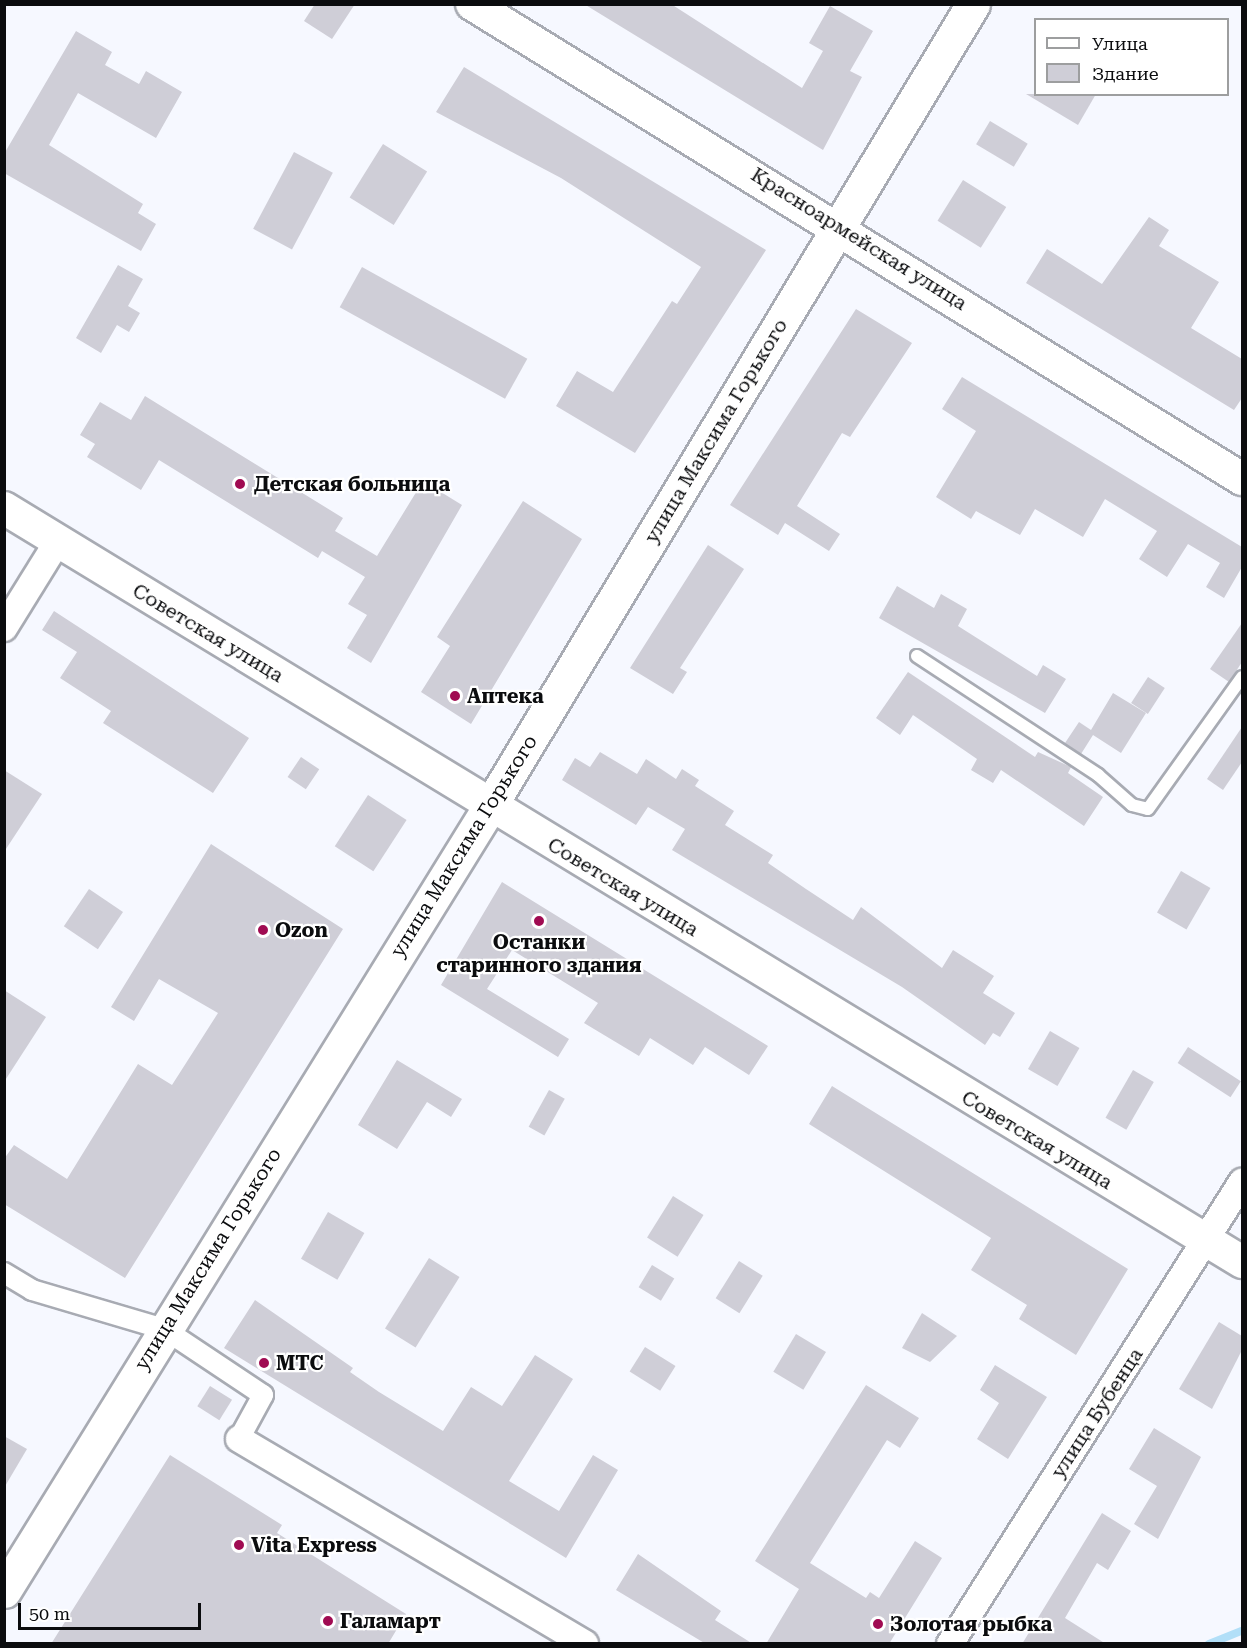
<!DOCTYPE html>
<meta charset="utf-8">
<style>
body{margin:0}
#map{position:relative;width:1247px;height:1648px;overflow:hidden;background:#f6f8ff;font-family:"Roboto Serif",serif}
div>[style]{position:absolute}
.stream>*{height:8px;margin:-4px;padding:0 4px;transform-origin:4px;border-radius:4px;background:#b2dff8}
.building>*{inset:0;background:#cfced7;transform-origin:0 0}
.roads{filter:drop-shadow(2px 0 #a8abb3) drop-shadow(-2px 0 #a8abb3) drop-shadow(0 2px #a8abb3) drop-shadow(0 -2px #a8abb3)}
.service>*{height:12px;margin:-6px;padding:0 6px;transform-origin:6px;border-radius:6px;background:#fff}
.pedestrian>*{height:20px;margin:-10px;padding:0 10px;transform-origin:10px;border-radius:10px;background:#fff}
.minor>*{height:26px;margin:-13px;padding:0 13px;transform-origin:13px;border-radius:13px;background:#fff}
.tertiary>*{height:32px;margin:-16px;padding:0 16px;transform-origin:16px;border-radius:16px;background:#fff}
.secondary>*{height:33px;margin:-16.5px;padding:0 16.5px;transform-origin:16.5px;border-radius:16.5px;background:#fff}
.dots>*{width:16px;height:16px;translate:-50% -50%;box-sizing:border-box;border:3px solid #fff;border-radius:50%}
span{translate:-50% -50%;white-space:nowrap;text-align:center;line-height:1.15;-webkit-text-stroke:4.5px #fff;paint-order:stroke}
.street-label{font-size:20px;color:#0b0c0e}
.poi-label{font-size:20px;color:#0b0c0e;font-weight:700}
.left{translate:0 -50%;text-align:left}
.frame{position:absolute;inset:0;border:6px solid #0b0c0e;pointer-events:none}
.legend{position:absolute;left:1034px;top:18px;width:195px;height:78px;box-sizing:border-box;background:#fff;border:2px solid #9d9e9f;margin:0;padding:8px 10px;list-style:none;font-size:18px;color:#0b0c0e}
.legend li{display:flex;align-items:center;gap:12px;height:30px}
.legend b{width:30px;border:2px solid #9d9e9f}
.scale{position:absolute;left:18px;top:1603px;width:183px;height:27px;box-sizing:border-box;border:3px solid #0b0c0e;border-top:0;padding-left:8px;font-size:18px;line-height:21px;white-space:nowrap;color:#0b0c0e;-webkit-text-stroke:4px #fff;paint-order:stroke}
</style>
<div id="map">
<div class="stream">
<i style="left:1209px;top:1644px;width:35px;rotate:-22deg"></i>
</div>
<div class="building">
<i style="clip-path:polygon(315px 4px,355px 4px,332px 39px,304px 21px)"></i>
<i style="clip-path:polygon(584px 4px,671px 4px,802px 88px,823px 51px,809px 43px,830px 6px,873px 31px,850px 71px,862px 77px,823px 150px)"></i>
<i style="clip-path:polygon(76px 31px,112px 52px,105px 65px,139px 84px,146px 71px,182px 92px,156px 138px,78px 93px,49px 145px,143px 204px,138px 213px,156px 224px,141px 251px,4px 173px,4px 154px)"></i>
<i style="clip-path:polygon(464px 67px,766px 250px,635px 453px,556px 406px,577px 371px,613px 392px,672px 301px,677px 304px,701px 267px,561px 178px,436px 112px)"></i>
<i style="clip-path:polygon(1026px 94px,1096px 94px,1078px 125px)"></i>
<i style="left:990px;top:121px;width:44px;height:27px;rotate:31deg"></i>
<i style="left:383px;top:144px;width:52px;height:63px;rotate:32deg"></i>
<i style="left:294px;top:152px;width:44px;height:87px;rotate:28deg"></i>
<i style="left:963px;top:180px;width:51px;height:48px;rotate:32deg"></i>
<i style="clip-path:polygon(1149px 217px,1169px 230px,1159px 246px,1219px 282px,1191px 328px,1242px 359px,1242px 398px,1234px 410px,1026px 283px,1047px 249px,1102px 284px)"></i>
<i style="clip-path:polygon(118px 265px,143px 279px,128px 306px,140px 313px,129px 332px,117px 325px,101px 353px,76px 338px)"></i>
<i style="left:362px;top:267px;width:189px;height:46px;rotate:29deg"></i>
<i style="clip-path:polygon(856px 309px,912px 343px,850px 437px,842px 433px,797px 506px,840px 534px,829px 551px,785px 523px,778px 535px,730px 505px)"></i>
<i style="clip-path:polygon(962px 377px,1242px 547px,1242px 567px,1224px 598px,1206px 587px,1220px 563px,1188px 544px,1167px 577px,1139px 559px,1157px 531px,1105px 499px,1083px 537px,1035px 509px,1020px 535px,976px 511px,971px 519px,936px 497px,976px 431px,942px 409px)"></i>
<i style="clip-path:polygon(145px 396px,343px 518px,335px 531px,377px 556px,423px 481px,462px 505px,371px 663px,347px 648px,367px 615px,348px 604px,365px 577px,322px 551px,318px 558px,159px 460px,141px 490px,87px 457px,95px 444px,80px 435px,100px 402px,131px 420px)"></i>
<i style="clip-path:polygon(523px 501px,582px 539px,471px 724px,421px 692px,450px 646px,437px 637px)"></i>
<i style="clip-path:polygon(708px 545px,744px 569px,680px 668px,687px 672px,673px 694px,630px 668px)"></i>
<i style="clip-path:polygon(897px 586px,934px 608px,941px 594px,967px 609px,958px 626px,1037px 676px,1043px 665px,1066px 679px,1045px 713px,879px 618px)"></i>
<i style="clip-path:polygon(54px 611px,249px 738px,213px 793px,103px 723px,111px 711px,60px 678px,77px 652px,42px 630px)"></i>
<i style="clip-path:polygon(1242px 623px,1242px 662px,1229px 682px,1210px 669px)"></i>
<i style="clip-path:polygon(908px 672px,1035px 757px,1038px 752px,1071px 767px,1068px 773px,1103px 797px,1084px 826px,1001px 770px,993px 783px,971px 770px,977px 759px,913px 715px,900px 735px,876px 718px)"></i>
<i style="left:1148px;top:677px;width:20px;height:31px;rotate:33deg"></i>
<i style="clip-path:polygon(1113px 693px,1146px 713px,1121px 753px,1093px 735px,1081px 754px,1065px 743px,1079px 722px,1091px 730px)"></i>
<i style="clip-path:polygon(1242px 727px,1242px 762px,1223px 790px,1207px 779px)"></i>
<i style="clip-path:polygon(600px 752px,637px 774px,646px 759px,676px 779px,682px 769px,699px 780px,695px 786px,734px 811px,725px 825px,773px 855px,768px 863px,806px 889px,853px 920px,861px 907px,942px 968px,953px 950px,994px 976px,983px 993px,1015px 1013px,1000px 1037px,993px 1033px,985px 1045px,902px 987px,672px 850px,685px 829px,648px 807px,636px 825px,562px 780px,575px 758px,590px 767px)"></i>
<i style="left:301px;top:757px;width:22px;height:24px;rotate:34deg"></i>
<i style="clip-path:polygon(4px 770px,42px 794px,4px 852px)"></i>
<i style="left:368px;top:795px;width:46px;height:61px;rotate:33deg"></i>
<i style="clip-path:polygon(211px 844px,343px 929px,125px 1278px,4px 1204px,4px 1159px,14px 1145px,67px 1179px,138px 1064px,172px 1085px,218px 1013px,159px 979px,134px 1021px,111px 1007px)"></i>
<i style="left:1181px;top:871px;width:34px;height:48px;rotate:30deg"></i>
<i style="clip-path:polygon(502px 882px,768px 1046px,749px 1075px,705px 1047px,693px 1065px,650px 1038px,639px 1056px,584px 1023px,598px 1003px,512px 950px,487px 989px,569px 1039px,558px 1057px,441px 985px)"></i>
<i style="left:89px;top:889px;width:41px;height:45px;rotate:34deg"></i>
<i style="clip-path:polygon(4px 990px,46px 1017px,4px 1082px)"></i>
<i style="left:1050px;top:1031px;width:34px;height:44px;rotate:30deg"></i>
<i style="left:1188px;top:1047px;width:63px;height:19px;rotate:33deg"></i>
<i style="clip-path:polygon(397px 1060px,462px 1099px,451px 1117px,427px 1102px,397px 1149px,358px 1125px)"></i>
<i style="left:1133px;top:1070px;width:24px;height:55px;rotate:30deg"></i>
<i style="clip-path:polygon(832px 1086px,1128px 1269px,1076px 1355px,1019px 1319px,1027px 1305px,971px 1270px,991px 1238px,809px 1124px)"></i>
<i style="left:549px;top:1090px;width:18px;height:42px;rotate:29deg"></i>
<i style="left:673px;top:1196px;width:36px;height:49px;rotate:32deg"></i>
<i style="left:328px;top:1212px;width:42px;height:54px;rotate:30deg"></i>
<i style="left:429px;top:1258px;width:36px;height:83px;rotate:32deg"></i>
<i style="left:739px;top:1261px;width:28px;height:44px;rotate:32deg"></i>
<i style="left:652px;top:1265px;width:26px;height:26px;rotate:31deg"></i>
<i style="clip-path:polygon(255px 1300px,353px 1368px,350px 1372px,379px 1392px,443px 1431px,471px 1387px,502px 1406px,535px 1355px,573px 1379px,509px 1481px,559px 1511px,593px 1455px,618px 1470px,566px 1558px,224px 1348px)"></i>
<i style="clip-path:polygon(922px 1313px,957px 1336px,930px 1362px,902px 1348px)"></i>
<i style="clip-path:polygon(1219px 1322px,1242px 1336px,1242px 1350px,1212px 1409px,1179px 1389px)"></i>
<i style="left:796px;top:1334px;width:35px;height:44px;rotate:31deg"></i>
<i style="left:645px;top:1347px;width:36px;height:29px;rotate:32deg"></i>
<i style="clip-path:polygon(995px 1365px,1047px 1397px,1008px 1459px,977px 1439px,999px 1403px,980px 1390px)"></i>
<i style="clip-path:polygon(866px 1385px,919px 1418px,900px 1448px,887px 1440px,810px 1563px,866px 1598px,870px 1592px,879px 1598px,915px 1541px,942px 1558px,889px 1644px,766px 1644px,799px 1589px,755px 1561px)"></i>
<i style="left:210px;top:1386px;width:26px;height:24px;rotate:32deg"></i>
<i style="clip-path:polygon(1154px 1428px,1201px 1457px,1158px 1539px,1134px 1524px,1157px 1486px,1129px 1469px)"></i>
<i style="clip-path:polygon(4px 1436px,27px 1449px,4px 1488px)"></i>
<i style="clip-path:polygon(170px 1455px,282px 1525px,277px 1533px,406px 1614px,388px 1644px,51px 1644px)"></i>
<i style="clip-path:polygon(1102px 1513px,1131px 1531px,1108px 1570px,1097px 1563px,1065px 1618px,1106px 1644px,1022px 1644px)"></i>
<i style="clip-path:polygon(638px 1554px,721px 1611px,715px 1620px,753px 1644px,706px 1644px,616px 1590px)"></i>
</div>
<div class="roads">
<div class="service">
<i style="left:917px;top:656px;width:217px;rotate:33.3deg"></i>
<i style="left:1098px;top:775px;width:45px;rotate:41.4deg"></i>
<i style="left:1132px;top:805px;width:16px;rotate:14deg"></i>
<i style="left:1148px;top:809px;width:162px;rotate:-54.5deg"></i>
</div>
<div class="pedestrian">
<i style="left:4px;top:1273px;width:33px;rotate:31deg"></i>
<i style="left:32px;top:1290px;width:138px;rotate:16.5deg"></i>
<i style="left:164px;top:1329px;width:119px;rotate:33.7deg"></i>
<i style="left:263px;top:1395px;width:50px;rotate:118.6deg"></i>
</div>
<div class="minor">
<i style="left:4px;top:628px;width:102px;rotate:-58.2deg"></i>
<i style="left:239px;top:1439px;width:402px;rotate:30.6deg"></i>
<i style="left:950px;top:1644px;width:547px;rotate:-57.71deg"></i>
</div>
<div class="tertiary">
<i style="left:472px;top:4px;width:905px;rotate:31.67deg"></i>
<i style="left:4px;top:508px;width:1450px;rotate:31.34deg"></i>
</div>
<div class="secondary">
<i style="left:4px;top:1591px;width:923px;rotate:-58.24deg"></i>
<i style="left:490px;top:806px;width:936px;rotate:-58.94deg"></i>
</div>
</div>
<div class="dots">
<i style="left:240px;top:484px;background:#a00b52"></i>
<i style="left:455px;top:696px;background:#a00b52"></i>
<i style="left:539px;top:921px;background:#a00b52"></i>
<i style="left:263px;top:930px;background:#a00b52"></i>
<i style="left:264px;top:1363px;background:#a00b52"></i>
<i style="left:239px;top:1545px;background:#a00b52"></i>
<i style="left:328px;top:1621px;background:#a00b52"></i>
<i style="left:878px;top:1624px;background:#a00b52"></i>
</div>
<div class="street-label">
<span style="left:859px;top:239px;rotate:32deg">Красноармейская улица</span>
<span style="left:716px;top:431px;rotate:-59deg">улица Максима Горького</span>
<span style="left:208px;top:633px;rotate:31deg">Советская улица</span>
<span style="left:464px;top:846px;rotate:-58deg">улица Максима Горького</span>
<span style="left:623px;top:887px;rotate:31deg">Советская улица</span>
<span style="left:1037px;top:1140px;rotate:31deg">Советская улица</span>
<span style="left:208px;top:1259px;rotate:-58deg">улица Максима Горького</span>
<span style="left:1097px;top:1413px;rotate:-57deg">улица Бубенца</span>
</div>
<div class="poi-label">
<span class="left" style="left:254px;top:484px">Детская больница</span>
<span class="left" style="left:467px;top:696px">Аптека</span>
<span class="left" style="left:275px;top:930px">Ozon</span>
<span style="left:539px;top:954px">Останки<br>старинного здания</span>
<span class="left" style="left:276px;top:1363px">МТС</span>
<span class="left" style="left:251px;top:1545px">Vita Express</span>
<span class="left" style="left:340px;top:1621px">Галамарт</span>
<span class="left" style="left:890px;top:1624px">Золотая рыбка</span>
</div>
<div class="frame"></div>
<ul class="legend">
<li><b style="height:8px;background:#fff"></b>Улица</li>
<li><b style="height:16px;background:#cfced7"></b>Здание</li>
</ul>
<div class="scale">50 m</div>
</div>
